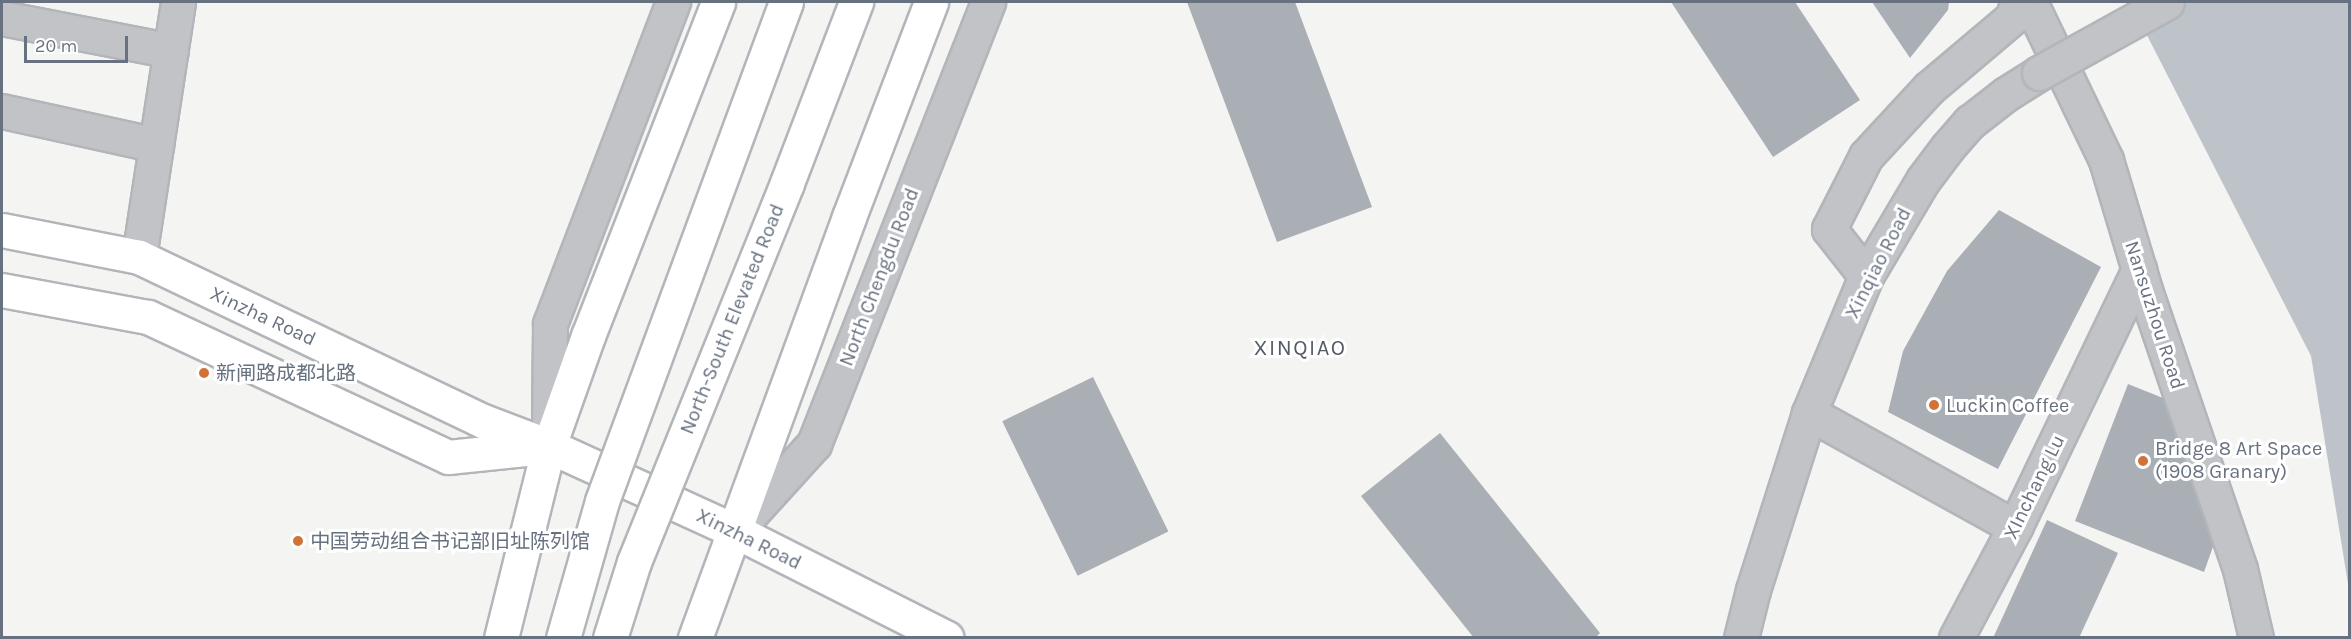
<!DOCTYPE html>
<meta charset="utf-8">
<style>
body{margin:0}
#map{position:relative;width:2351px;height:639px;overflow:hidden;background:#f4f5f2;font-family:Karla,"Noto Sans SC",sans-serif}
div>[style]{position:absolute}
.water>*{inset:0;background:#bdc3c9}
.building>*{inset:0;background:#aaaeb5;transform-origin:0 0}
.roads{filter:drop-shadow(2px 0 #b2b5b9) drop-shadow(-2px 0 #b2b5b9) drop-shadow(0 2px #b2b5b9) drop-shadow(0 -2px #b2b5b9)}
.minor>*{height:33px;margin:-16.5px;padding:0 16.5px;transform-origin:16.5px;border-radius:16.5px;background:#c1c3c7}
.major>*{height:33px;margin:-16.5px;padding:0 16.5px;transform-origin:16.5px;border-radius:16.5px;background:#fff}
.bridges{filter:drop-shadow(2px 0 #b3b6b9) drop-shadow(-2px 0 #b3b6b9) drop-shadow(0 2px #b3b6b9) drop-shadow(0 -2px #b3b6b9)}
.minor-bridge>*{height:33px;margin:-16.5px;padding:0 16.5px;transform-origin:16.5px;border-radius:16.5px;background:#c1c3c7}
.highway-bridge>*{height:33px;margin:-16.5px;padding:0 16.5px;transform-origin:16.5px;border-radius:16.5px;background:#fff}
.dots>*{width:16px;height:16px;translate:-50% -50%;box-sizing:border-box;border:3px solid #fff;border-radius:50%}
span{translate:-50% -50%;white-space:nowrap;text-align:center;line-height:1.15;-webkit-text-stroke:6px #fff;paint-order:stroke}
.street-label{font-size:20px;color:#677180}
.poi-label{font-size:20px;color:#677180}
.left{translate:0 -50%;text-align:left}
.quarter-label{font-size:22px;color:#545b66;letter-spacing:1.5px}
.frame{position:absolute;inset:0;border:3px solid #677180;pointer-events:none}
.scale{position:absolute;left:24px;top:36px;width:104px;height:27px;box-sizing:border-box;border:3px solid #677180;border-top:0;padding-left:8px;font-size:18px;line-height:21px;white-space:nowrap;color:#677180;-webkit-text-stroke:4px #fff;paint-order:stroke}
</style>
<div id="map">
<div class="water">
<i style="clip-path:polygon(2130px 2px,2349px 2px,2349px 590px,2311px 356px)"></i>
</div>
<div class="building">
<i style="clip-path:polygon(1187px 2px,1295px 2px,1372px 207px,1277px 242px)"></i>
<i style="clip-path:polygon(1671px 2px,1795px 2px,1860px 100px,1773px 157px)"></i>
<i style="clip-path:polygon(1872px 2px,1949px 2px,1948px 10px,1910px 58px)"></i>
<i style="clip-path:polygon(1999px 210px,2101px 267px,1998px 469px,1888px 412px,1903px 351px,1947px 271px)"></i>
<i style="left:1093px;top:377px;width:172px;height:101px;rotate:64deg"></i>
<i style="clip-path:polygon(2128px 384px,2168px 400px,2214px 544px,2204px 572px,2075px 521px)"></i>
<i style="clip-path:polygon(1440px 433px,1600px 633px,1595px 638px,1474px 638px,1361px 496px)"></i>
<i style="clip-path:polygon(2047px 520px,2118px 553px,2079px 638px,1993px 638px)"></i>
</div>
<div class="roads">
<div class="minor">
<i style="left:2030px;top:2px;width:175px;rotate:64.3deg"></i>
<i style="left:2106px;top:160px;width:136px;rotate:73.3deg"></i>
<i style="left:2145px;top:290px;width:295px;rotate:71.2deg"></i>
<i style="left:2240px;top:569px;width:71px;rotate:76.9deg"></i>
<i style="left:2px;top:18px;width:172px;rotate:11deg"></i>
<i style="left:2px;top:111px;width:158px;rotate:12.4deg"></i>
<i style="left:139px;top:257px;width:258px;rotate:-81.3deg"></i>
<i style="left:1866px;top:276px;width:60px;rotate:-128.2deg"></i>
<i style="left:1829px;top:229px;width:82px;rotate:-63.1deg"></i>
<i style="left:1866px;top:156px;width:93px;rotate:-47.2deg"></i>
<i style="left:1929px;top:88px;width:110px;rotate:-40.2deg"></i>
<i style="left:2013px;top:17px;width:16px;rotate:-75deg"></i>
<i style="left:1809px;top:413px;width:235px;rotate:29deg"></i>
<i style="left:549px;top:442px;width:118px;rotate:-89.5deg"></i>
<i style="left:550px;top:324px;width:345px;rotate:-69.1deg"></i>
<i style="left:735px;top:531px;width:118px;rotate:-47.8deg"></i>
<i style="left:814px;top:444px;width:475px;rotate:-68.5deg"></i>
<i style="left:1741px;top:638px;width:49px;rotate:-76deg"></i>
<i style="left:1753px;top:590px;width:186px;rotate:-72.4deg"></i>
<i style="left:1809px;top:413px;width:148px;rotate:-67.4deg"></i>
<i style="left:1866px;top:276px;width:112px;rotate:-59.3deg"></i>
<i style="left:1923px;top:180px;width:40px;rotate:-53deg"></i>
<i style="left:1947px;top:148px;width:35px;rotate:-49deg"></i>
<i style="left:1970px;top:122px;width:46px;rotate:-37.9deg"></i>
<i style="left:2006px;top:94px;width:39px;rotate:-32deg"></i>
<i style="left:1956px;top:638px;width:126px;rotate:-62deg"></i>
<i style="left:2015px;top:527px;width:286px;rotate:-64.3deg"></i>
</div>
<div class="major">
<i style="left:2px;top:230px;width:140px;rotate:11.1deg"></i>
<i style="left:139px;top:257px;width:381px;rotate:25.5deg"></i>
<i style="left:483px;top:421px;width:71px;rotate:20.7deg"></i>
<i style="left:549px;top:446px;width:205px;rotate:24.6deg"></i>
<i style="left:735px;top:531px;width:237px;rotate:26.8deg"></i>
<i style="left:2px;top:290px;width:148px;rotate:10.5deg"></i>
<i style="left:148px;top:317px;width:331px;rotate:25deg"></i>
<i style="left:448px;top:457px;width:97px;rotate:-5.9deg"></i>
<i style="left:501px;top:638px;width:198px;rotate:-76deg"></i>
<i style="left:549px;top:446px;width:117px;rotate:-70.5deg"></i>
<i style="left:588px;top:336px;width:358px;rotate:-68.7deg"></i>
<i style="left:695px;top:638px;width:448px;rotate:-69.9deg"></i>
<i style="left:849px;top:217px;width:230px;rotate:-69.1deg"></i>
</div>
</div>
<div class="bridges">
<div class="minor-bridge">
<i style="left:2039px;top:73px;width:146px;rotate:-29deg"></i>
</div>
<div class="highway-bridge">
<i style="left:563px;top:638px;width:142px;rotate:-74.1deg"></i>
<i style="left:602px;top:501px;width:532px;rotate:-69.76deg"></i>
<i style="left:610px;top:638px;width:80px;rotate:-72.5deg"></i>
<i style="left:634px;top:562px;width:409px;rotate:-68deg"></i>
<i style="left:787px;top:183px;width:194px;rotate:-69.1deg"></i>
</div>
</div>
<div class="dots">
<i style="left:204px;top:373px;background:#d17336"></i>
<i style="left:1934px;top:405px;background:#d17336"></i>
<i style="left:2143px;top:461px;background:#d17336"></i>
<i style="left:298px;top:541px;background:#d17336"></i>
</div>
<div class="street-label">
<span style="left:1878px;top:263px;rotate:-63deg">Xinqiao Road</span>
<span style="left:879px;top:277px;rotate:-69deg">North Chengdu Road</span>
<span style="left:2155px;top:315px;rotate:72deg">Nansuzhou Road</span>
<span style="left:263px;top:316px;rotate:25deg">Xinzha Road</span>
<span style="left:732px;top:319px;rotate:-68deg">North-South Elevated Road</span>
<span style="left:2034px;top:487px;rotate:-64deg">XInchang Lu</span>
<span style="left:749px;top:539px;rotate:26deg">Xinzha Road</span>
</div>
<div class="poi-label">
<span class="left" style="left:216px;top:373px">新闸路成都北路</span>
<span class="left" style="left:1946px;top:405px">Luckin Coffee</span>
<span class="left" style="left:2155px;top:460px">Bridge 8 Art Space<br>(1908 Granary)</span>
<span class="left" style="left:310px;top:541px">中国劳动组合书记部旧址陈列馆</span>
</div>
<div class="quarter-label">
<span style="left:1300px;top:349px">XINQIAO</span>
</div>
<div class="frame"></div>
<div class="scale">20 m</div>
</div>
